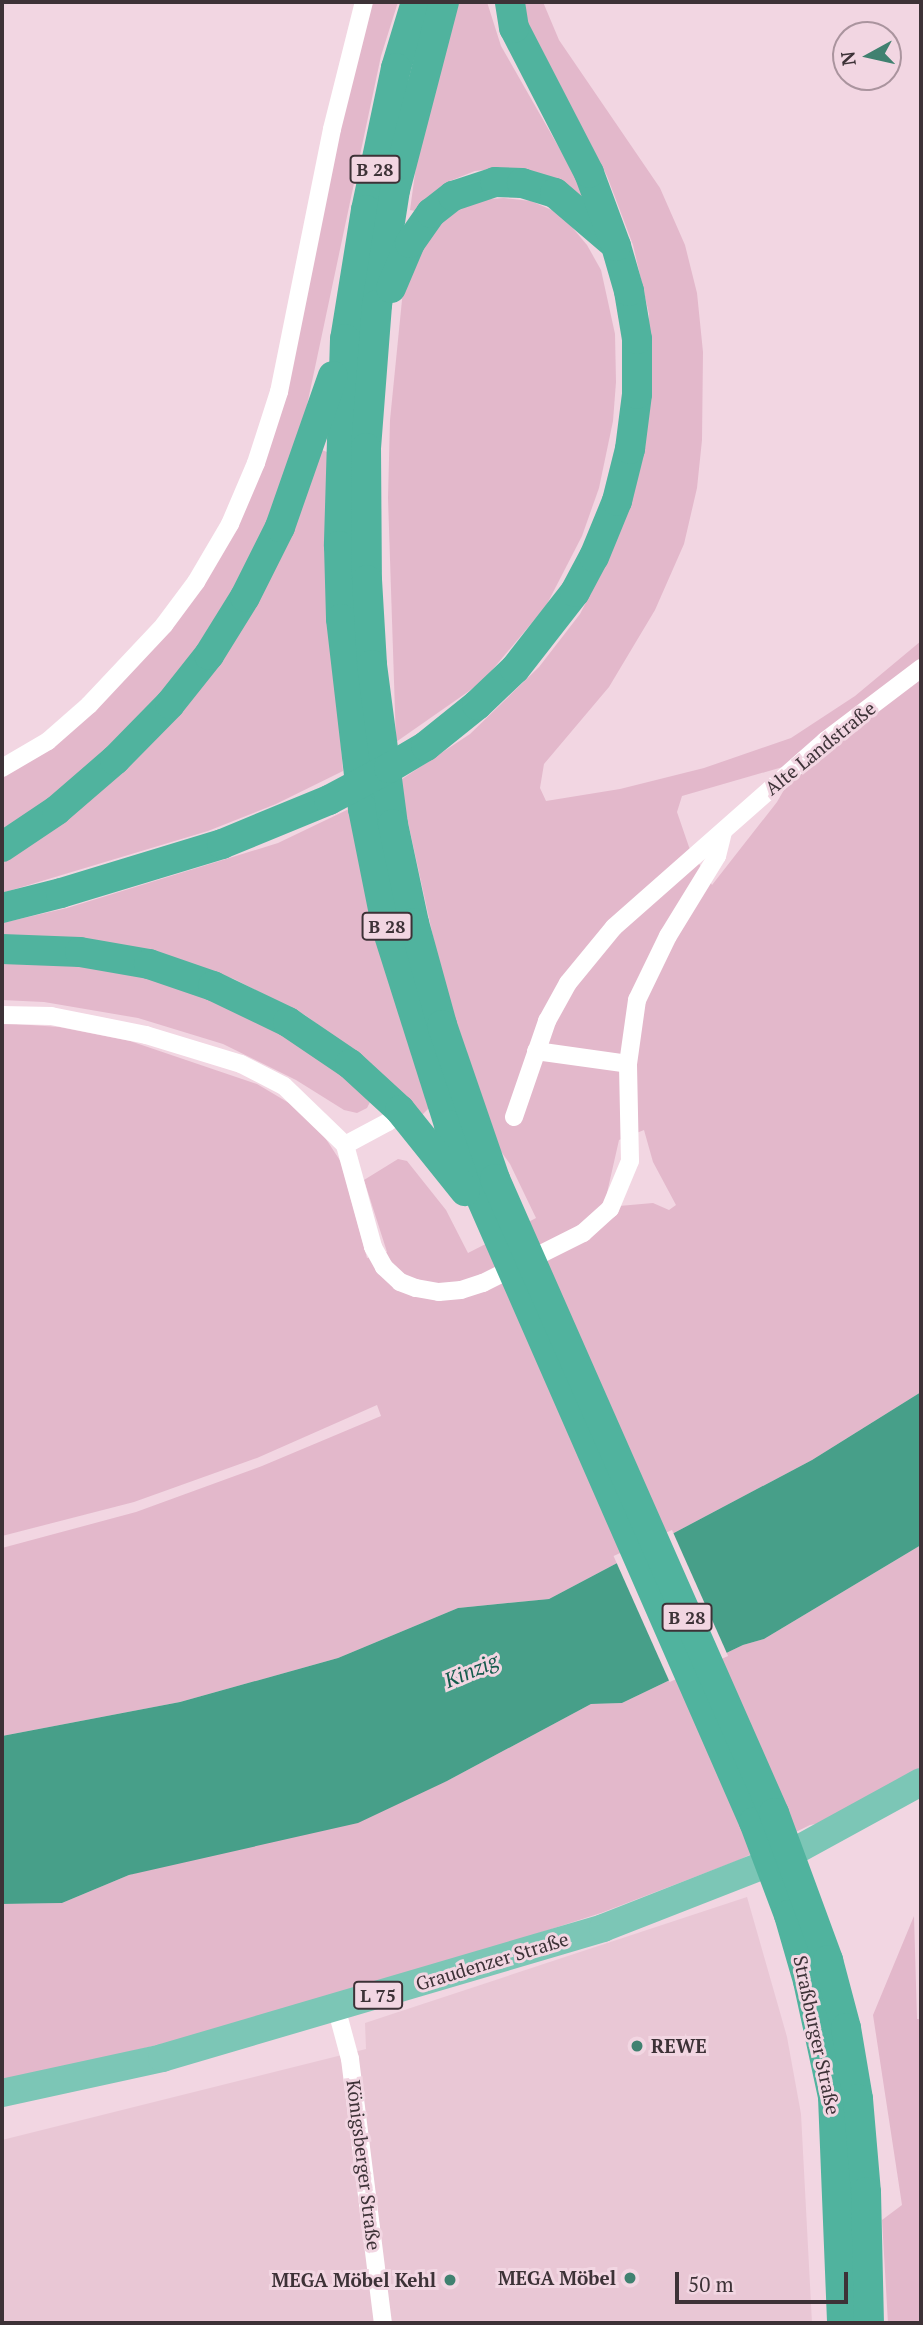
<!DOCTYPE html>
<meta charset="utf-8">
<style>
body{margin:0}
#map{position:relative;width:923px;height:2325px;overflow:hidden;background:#f2d6e2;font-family:"PT Serif",serif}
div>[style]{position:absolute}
.built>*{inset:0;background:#e9c7d5}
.green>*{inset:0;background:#e3b8cb}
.water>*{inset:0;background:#479f89}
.pier>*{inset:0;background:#f2d6e2;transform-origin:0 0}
.minor>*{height:18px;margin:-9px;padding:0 9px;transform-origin:9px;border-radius:9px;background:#fff}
.primary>*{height:28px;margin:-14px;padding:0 14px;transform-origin:14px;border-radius:14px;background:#7cc6b6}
.trunk>*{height:30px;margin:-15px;padding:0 15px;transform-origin:15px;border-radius:15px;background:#50b39e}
.dots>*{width:19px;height:19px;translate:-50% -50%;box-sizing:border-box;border:4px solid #f2d6e2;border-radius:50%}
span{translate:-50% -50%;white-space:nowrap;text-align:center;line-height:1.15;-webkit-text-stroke:6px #f2d6e2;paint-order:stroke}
.shield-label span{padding:2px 5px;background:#f2d6e2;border:2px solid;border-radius:5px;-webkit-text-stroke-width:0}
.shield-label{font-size:18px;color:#3d3237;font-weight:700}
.street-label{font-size:19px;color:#3d3237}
.poi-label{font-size:19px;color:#3d3237;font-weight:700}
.left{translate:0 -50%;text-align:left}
.right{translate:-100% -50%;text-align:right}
.water-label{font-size:21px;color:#145b4c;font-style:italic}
.frame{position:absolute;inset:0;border:4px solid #3d3237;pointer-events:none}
.north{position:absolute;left:832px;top:21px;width:70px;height:70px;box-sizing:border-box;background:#f2d6e2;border:2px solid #aa949e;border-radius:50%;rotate:262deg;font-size:19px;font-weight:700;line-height:28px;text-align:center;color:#3d3237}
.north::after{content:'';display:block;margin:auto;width:24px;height:32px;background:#408170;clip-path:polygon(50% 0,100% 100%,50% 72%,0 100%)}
.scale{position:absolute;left:675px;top:2272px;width:173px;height:32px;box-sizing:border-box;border:4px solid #3d3237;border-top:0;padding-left:9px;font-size:21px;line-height:24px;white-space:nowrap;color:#3d3237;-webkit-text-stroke:5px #f2d6e2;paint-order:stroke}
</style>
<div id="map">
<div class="built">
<i style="clip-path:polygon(747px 1897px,787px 2037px,801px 2114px,812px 2323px,2px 2323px,2px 2140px,366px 2049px,365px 2023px)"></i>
</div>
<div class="green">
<i style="clip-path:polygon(367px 2px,398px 2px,381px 56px,306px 410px,273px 508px,248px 564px,207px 635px,170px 685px,54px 799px,2px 834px,2px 771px,165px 626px,258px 463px)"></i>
<i style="clip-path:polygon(458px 2px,487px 2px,501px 46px,594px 209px,504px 168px,475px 171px,450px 181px,415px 211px,410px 210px,420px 137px)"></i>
<i style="clip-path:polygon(evenodd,523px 2px,543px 2px,559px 40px,660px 188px,685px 245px,697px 293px,703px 352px,702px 440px,697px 488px,684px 544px,655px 610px,609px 687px,544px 764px,540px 788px,546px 801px,620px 789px,704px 768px,791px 738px,855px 696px,921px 641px,921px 1392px,812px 1460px,549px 1599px,458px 1608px,338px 1658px,180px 1702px,2px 1736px,2px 1548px,136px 1512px,262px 1466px,381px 1416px,377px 1405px,257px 1458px,134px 1502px,2px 1536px,2px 1023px,59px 1027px,130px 1041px,257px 1084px,294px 1106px,322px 1133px,341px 1162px,367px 1258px,387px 1252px,364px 1180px,398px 1159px,407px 1161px,446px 1210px,468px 1253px,536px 1218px,510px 1164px,500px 1150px,446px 996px,399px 781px,470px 734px,539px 667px,580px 614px,607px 561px,649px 382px,649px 314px,633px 245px,607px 176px,528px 23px,523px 2px,800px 762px,777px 802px,712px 885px,689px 847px,677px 812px,682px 796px,800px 762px,523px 2px,644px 1130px,653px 1162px,676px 1205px,669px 1210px,653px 1203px,619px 1206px,607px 1193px,619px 1140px,644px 1130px)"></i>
<i style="clip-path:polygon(504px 198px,531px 201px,561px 214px,587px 245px,601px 270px,615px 334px,616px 382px,613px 421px,599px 488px,582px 536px,546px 606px,482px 682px,396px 742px,388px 498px,390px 420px,403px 290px,432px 229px,473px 200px)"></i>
<i style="clip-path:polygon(322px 450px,327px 452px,329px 598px,343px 771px,276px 804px,208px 831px,2px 893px,2px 861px,115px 778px)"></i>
<i style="clip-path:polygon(351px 808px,430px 1107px,422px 1115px,372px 1065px,305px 1015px,234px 979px,180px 961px,2px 936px,2px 923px,67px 908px,278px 843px)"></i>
<i style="clip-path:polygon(2px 962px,62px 962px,129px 971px,202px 993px,267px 1024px,318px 1055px,372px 1098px,367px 1108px,357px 1113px,344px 1110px,296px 1080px,223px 1044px,138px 1018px,44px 1002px,2px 1000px)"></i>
<i style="clip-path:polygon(921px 1545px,921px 1768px,831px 1821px,810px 1825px,739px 1860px,601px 1913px,393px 1980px,251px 2022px,2px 2083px,2px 1904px,62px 1903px,129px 1875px,447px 1781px,591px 1704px,622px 1703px,743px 1645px,764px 1639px)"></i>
<i style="clip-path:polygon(914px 1916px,917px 2019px,921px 2019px,921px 2323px,888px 2323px,882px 2220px,902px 2205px,873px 2015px)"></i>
</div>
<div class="water">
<i style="clip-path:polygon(921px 1392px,921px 1545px,764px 1639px,743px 1645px,622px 1703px,591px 1704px,447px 1781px,358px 1823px,129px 1875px,62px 1903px,2px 1904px,2px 1736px,180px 1702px,338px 1658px,458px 1608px,549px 1599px,812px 1460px)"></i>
</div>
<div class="pier">
<i style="left:672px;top:1530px;width:138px;height:64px;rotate:66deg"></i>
</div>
<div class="minor">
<i style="left:2px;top:768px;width:53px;rotate:-30.4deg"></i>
<i style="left:48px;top:741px;width:55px;rotate:-41.3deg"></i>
<i style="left:89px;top:705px;width:110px;rotate:-46.8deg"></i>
<i style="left:164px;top:625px;width:54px;rotate:-53.3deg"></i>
<i style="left:196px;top:582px;width:67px;rotate:-59.6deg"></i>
<i style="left:230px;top:524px;width:66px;rotate:-66.9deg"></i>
<i style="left:256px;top:463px;width:75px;rotate:-72.1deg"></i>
<i style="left:279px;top:392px;width:268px;rotate:-78.6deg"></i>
<i style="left:332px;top:129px;width:131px;rotate:-75.9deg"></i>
<i style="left:2px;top:1015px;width:49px;rotate:1.2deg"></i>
<i style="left:51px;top:1016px;width:97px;rotate:11.3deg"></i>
<i style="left:146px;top:1035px;width:99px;rotate:17deg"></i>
<i style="left:241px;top:1064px;width:48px;rotate:27.1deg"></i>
<i style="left:284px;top:1086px;width:85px;rotate:44deg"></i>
<i style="left:345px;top:1145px;width:106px;rotate:74.6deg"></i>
<i style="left:373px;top:1247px;width:23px;rotate:61deg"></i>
<i style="left:384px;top:1267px;width:22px;rotate:43deg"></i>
<i style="left:400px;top:1282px;width:17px;rotate:21deg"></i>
<i style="left:416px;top:1288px;width:23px;rotate:10deg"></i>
<i style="left:439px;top:1292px;width:22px;rotate:-5deg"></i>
<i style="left:461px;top:1290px;width:23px;rotate:-18deg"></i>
<i style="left:483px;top:1283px;width:112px;rotate:-26.6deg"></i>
<i style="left:583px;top:1233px;width:36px;rotate:-42deg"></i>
<i style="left:610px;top:1209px;width:52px;rotate:-67.4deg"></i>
<i style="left:630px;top:1161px;width:97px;rotate:-91.2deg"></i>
<i style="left:628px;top:1064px;width:65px;rotate:-82deg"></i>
<i style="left:637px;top:1000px;width:71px;rotate:-64.2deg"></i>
<i style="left:668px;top:936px;width:94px;rotate:-58.5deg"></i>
<i style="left:717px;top:856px;width:25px;rotate:-76deg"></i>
<i style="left:536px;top:1051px;width:93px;rotate:8deg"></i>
<i style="left:514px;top:1117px;width:102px;rotate:-71deg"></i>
<i style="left:547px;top:1021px;width:43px;rotate:-61.1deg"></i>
<i style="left:568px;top:983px;width:72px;rotate:-50.6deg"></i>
<i style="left:614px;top:927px;width:281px;rotate:-41.4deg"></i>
<i style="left:825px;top:741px;width:121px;rotate:-37.2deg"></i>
<i style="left:345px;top:1145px;width:49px;rotate:-28.1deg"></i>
<i style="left:388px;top:1122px;width:17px;rotate:-45deg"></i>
<i style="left:336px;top:2007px;width:54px;rotate:74.9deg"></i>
<i style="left:350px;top:2059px;width:266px;rotate:82.9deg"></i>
</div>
<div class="primary">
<i style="left:2px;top:2093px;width:164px;rotate:-12.3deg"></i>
<i style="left:162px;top:2058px;width:460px;rotate:-16.4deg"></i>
<i style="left:603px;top:1928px;width:192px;rotate:-21.4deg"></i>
<i style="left:782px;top:1858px;width:158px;rotate:-28.7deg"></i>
</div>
<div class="trunk">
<i style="left:416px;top:2px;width:69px;rotate:106.9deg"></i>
<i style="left:396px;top:68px;width:145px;rotate:101.9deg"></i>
<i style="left:366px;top:210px;width:131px;rotate:99.2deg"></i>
<i style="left:345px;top:339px;width:207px;rotate:91.7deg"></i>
<i style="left:339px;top:546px;width:73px;rotate:88.4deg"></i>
<i style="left:341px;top:619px;width:191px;rotate:83.4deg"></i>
<i style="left:363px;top:809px;width:122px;rotate:78.7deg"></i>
<i style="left:387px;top:929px;width:206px;rotate:72.4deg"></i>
<i style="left:449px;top:1125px;width:761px;rotate:66.37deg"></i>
<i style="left:754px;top:1822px;width:99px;rotate:69.4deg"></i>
<i style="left:789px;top:1915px;width:69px;rotate:73.9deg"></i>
<i style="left:808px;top:1981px;width:119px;rotate:77.8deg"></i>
<i style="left:833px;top:2097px;width:226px;rotate:87.7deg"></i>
<i style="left:444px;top:2px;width:194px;rotate:104.6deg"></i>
<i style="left:395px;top:190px;width:116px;rotate:98.9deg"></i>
<i style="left:377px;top:305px;width:143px;rotate:94.4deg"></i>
<i style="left:366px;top:448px;width:132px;rotate:89.6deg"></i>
<i style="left:367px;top:580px;width:85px;rotate:86.6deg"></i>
<i style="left:372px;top:665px;width:160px;rotate:82.5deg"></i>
<i style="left:393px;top:824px;width:101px;rotate:78deg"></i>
<i style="left:414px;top:923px;width:106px;rotate:74.6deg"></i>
<i style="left:442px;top:1025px;width:163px;rotate:71deg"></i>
<i style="left:495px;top:1179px;width:693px;rotate:66.25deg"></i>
<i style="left:774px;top:1813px;width:157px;rotate:69.8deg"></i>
<i style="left:828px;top:1960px;width:70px;rotate:75.2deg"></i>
<i style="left:846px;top:2028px;width:72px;rotate:80.4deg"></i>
<i style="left:858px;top:2099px;width:93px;rotate:85.1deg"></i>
<i style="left:866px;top:2192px;width:131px;rotate:88.7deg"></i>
<i style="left:391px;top:288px;width:49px;rotate:-67.1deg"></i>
<i style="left:410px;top:243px;width:37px;rotate:-55deg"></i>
<i style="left:431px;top:213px;width:28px;rotate:-38deg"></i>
<i style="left:453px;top:196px;width:44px;rotate:-18.4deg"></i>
<i style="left:495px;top:182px;width:27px;rotate:2deg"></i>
<i style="left:522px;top:183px;width:34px;rotate:17deg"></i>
<i style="left:555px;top:193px;width:74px;rotate:40.6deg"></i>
<i style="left:2px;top:847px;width:66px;rotate:-33.9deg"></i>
<i style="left:57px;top:810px;width:77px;rotate:-40.8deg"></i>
<i style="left:115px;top:760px;width:78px;rotate:-45.5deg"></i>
<i style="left:170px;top:704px;width:63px;rotate:-51.5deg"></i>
<i style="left:209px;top:655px;width:68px;rotate:-58.2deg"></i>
<i style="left:245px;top:597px;width:78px;rotate:-63.4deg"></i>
<i style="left:280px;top:527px;width:160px;rotate:-70.7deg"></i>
<i style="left:2px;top:908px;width:61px;rotate:-14.3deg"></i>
<i style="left:61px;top:893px;width:168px;rotate:-16.9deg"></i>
<i style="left:222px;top:844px;width:116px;rotate:-22.4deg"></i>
<i style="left:329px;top:800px;width:68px;rotate:-28.1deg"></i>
<i style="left:389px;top:768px;width:43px;rotate:-30.7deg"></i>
<i style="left:426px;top:746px;width:65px;rotate:-38.8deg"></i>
<i style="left:477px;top:705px;width:52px;rotate:-43.5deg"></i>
<i style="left:515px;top:669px;width:98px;rotate:-52.1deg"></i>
<i style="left:575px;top:592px;width:40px;rotate:-62deg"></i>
<i style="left:594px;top:557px;width:61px;rotate:-67.7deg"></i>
<i style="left:617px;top:501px;width:54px;rotate:-76deg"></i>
<i style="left:630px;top:449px;width:55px;rotate:-82.7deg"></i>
<i style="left:637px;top:394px;width:55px;rotate:-90deg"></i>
<i style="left:637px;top:339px;width:49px;rotate:-99.5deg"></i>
<i style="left:629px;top:291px;width:47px;rotate:-106.1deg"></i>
<i style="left:616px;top:246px;width:78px;rotate:-110.3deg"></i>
<i style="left:589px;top:173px;width:163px;rotate:-117.3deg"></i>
<i style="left:514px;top:28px;width:26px;rotate:-99deg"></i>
<i style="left:2px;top:949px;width:78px;rotate:2.2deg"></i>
<i style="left:80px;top:952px;width:70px;rotate:9.9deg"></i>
<i style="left:149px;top:964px;width:68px;rotate:19deg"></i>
<i style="left:213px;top:986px;width:83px;rotate:25.6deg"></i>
<i style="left:288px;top:1022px;width:75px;rotate:34.1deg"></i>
<i style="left:350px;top:1064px;width:68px;rotate:42.6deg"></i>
<i style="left:400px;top:1110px;width:104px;rotate:51.3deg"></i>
</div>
<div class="dots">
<i style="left:637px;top:2046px;background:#408170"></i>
<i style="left:630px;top:2278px;background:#408170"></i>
<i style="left:450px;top:2280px;background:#408170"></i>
</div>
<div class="shield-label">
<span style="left:375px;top:169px">B 28</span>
<span style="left:387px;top:926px">B 28</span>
<span style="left:687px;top:1617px">B 28</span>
<span style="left:378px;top:1995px">L 75</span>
</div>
<div class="street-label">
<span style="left:820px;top:748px;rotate:-39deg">Alte Landstraße</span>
<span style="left:492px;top:1961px;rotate:-17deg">Graudenzer Straße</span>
<span style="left:817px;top:2035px;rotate:78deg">Straßburger Straße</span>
<span style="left:364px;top:2165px;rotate:83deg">Königsberger Straße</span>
</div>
<div class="poi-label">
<span class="left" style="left:651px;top:2046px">REWE</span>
<span class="right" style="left:616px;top:2278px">MEGA Möbel</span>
<span class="right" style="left:436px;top:2280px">MEGA Möbel Kehl</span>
</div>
<div class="water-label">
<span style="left:471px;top:1670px;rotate:-23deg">Kinzig</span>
</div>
<div class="frame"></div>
<div class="north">N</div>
<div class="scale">50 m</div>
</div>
